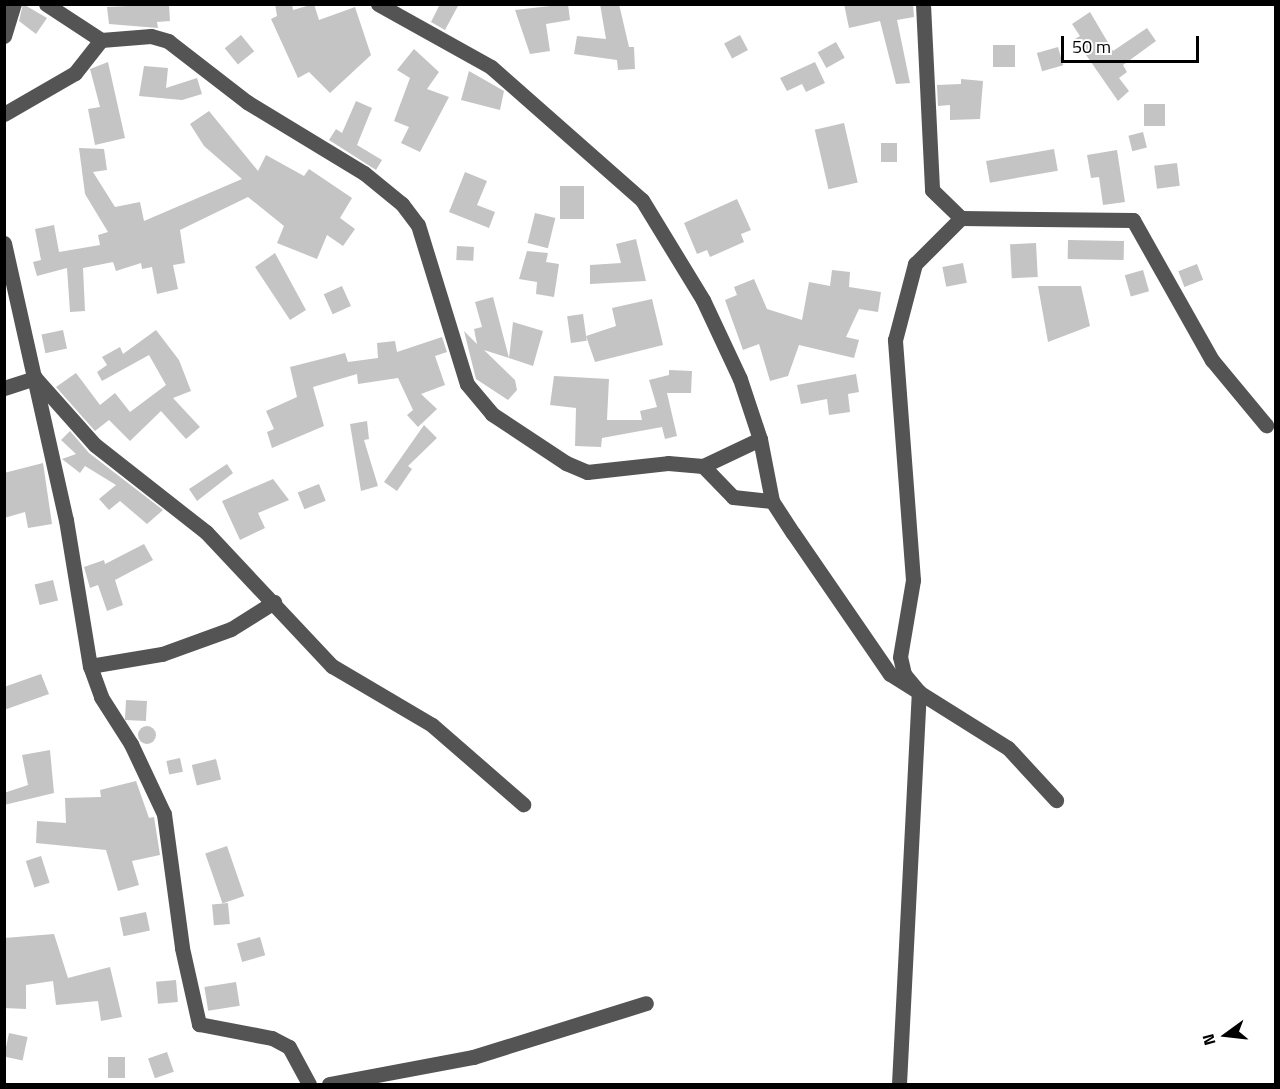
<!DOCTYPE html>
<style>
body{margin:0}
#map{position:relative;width:1280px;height:1089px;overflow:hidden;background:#fff;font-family:"Titillium Web",sans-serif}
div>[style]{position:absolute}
.building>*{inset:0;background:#c4c4c4;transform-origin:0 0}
.round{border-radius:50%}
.minor>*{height:15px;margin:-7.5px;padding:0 7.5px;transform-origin:7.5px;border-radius:7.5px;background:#545454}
span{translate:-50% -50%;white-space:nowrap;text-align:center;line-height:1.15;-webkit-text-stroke:4.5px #fff;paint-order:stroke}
.frame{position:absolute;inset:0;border:6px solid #000;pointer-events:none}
.north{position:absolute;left:1196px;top:1005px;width:60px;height:60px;-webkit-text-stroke:4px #fff;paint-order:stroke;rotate:255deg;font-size:16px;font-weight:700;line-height:24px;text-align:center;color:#000}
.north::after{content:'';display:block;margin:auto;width:21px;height:27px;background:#000;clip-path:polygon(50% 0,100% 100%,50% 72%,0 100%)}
.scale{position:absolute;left:1061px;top:36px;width:138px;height:27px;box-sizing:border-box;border:3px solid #000;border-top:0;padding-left:8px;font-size:18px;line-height:21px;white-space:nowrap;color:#000;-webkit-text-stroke:4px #fff;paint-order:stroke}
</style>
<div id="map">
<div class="building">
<i style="clip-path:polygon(23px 4px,47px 18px,36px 34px,19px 21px)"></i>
<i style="clip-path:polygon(169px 4px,170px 21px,157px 22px,158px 28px,109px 24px,107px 7px)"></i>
<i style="clip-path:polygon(275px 4px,292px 4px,293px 10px,314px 4px,319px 20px,355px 7px,371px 55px,330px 93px,309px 72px,298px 78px,271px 19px,277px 16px)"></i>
<i style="clip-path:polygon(440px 4px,459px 4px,445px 30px,431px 22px)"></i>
<i style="clip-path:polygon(568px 4px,570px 20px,546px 24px,550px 51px,530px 54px,515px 10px)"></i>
<i style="clip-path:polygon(600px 4px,619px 4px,629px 47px,634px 47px,635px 69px,618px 70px,617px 60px,574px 54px,577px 36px,606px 39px)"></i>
<i style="clip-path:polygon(844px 4px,913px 4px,914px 17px,897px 20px,910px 83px,896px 84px,880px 21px,849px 28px)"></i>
<i style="clip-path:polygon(1090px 12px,1113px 51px,1147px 28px,1156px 41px,1123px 65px,1127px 72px,1119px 78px,1129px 91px,1118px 101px,1075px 39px,1080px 36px,1072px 24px)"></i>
<i style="left:241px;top:35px;width:21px;height:21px;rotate:51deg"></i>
<i style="left:740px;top:35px;width:17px;height:18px;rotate:62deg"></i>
<i style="left:836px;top:42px;width:18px;height:21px;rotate:61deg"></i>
<i style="left:993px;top:45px;width:22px;height:22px"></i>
<i style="left:1058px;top:47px;width:19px;height:22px;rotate:74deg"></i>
<i style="clip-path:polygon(414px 49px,439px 72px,427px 89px,449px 97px,420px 152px,401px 143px,409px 127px,394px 121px,410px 78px,397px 70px)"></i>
<i style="clip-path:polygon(108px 62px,125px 138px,95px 145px,88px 109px,100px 107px,90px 69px)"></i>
<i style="clip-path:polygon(815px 62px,825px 83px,806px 92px,802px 84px,787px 91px,780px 78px)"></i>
<i style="clip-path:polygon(144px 66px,168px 68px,166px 88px,197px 78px,202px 94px,182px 100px,139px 96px)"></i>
<i style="clip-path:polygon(469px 71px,504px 91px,500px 110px,461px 100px)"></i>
<i style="clip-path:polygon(961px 79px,983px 81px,980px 119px,950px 120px,950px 105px,938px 106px,937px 85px,961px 84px)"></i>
<i style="clip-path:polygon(356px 101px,372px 108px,357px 145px,382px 160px,376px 170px,329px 140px,336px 129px,342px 133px)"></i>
<i style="left:1144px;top:104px;width:21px;height:22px"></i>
<i style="clip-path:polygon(209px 111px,258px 171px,266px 155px,304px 176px,309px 169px,352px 198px,340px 218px,355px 229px,343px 246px,327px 235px,317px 259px,277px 243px,284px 226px,248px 197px,180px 230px,185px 263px,173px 265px,178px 289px,157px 294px,152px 267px,142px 269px,141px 263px,116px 271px,113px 262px,83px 268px,85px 311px,70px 312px,67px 268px,37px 276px,33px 262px,41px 260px,35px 229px,54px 225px,59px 252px,100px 245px,98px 235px,108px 232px,85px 194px,79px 148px,104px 149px,107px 170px,93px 172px,115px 207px,140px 202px,144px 221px,242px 179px,204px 146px,190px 124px)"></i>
<i style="left:844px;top:123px;width:61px;height:30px;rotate:77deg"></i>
<i style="left:1143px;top:132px;width:16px;height:15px;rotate:76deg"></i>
<i style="left:881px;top:143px;width:16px;height:19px"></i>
<i style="left:1054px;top:149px;width:22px;height:69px;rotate:80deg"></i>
<i style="clip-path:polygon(1117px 150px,1125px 202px,1103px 205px,1099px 177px,1091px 178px,1087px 155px)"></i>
<i style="left:1177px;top:163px;width:23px;height:23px;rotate:83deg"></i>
<i style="clip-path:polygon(465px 172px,487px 181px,477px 205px,495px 212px,489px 228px,449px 212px)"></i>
<i style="left:560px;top:186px;width:24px;height:33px"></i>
<i style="clip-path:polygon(737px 199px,751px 230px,741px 234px,744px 242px,710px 257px,707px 250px,697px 254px,684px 223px)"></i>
<i style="left:535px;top:213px;width:21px;height:31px;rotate:14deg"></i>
<i style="clip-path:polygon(636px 239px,646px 281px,590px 284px,590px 265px,621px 263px,616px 244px)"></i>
<i style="left:1068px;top:240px;width:56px;height:19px;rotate:1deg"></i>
<i style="left:1036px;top:243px;width:34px;height:26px;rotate:87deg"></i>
<i style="left:457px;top:246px;width:17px;height:14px;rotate:3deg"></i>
<i style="clip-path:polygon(527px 251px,548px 253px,546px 262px,559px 264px,554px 297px,536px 294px,537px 282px,519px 279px)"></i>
<i style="clip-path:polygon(275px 253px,306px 310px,290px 320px,255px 267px)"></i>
<i style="left:963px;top:263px;width:20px;height:21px;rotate:79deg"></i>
<i style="left:1197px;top:264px;width:17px;height:20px;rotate:69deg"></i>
<i style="clip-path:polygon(832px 270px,850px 272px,849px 287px,881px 292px,878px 312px,859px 309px,846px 337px,859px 340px,854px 358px,799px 345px,788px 376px,770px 381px,759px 344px,743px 350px,725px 300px,737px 295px,734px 287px,754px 279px,767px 309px,802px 320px,809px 282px,830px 286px)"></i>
<i style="left:1143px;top:270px;width:22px;height:19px;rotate:74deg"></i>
<i style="left:342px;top:286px;width:22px;height:20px;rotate:66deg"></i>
<i style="clip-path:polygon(1038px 286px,1081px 286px,1090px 326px,1048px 342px)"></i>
<i style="clip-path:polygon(493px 297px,509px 358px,484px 350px,515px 380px,517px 390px,508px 400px,476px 379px,464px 331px,477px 344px,474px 329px,482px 327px,475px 302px)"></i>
<i style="clip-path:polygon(652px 299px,663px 345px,595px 362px,586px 336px,616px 326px,612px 308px)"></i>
<i style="left:583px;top:314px;width:27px;height:16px;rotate:82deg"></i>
<i style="clip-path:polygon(513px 322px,543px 331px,533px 366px,509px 358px)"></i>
<i style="left:63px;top:330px;width:19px;height:22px;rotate:78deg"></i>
<i style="clip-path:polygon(156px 330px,179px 360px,191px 391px,173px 398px,200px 427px,186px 439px,161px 411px,130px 441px,109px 420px,95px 431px,56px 387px,76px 373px,100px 405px,115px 393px,130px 412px,166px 385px,149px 355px,102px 381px,97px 372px,107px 365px,102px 357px,120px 347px,123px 354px)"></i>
<i style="clip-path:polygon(442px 337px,447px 352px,435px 356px,445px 385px,421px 394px,437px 409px,418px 427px,407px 415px,413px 410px,398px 378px,358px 384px,357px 374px,313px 387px,324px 426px,272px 448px,267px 432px,274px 429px,266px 411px,297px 397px,290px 367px,345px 353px,348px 362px,378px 358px,377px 343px,395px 341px,397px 352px)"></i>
<i style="clip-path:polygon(669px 370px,692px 371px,691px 393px,667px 393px,677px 436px,665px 439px,662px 427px,602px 438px,601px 447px,575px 446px,576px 408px,550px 405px,554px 376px,609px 379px,607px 420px,642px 420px,640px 411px,657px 407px,649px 380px,669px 375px)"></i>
<i style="clip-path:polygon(856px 374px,859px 392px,848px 394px,850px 412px,829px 415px,827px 399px,801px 404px,797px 385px)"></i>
<i style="clip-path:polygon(367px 421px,369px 439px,364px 440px,378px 486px,361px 491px,350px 424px)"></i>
<i style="clip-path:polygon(424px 425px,437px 438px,408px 466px,412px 469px,397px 491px,384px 482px)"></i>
<i style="clip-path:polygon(70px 431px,89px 453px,163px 510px,147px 524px,120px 501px,109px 510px,99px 499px,116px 485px,85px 466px,80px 473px,62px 459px,76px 454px,61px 440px)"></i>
<i style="clip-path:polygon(43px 463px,52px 524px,28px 528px,25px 512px,4px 518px,4px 473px)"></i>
<i style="clip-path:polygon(227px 464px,233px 473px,197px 501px,189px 489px)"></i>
<i style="clip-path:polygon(273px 479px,289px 500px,258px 513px,265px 528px,240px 540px,222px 501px)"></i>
<i style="left:319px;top:484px;width:18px;height:23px;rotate:68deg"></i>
<i style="clip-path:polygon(144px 544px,153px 560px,115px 580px,123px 605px,107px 611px,98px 585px,90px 588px,84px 567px,104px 560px,105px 564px)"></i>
<i style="left:53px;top:580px;width:21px;height:19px;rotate:76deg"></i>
<i style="clip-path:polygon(41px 674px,49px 694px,4px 710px,4px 687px)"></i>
<i style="left:126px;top:700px;width:21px;height:20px;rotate:3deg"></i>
<i class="round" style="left:138px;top:726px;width:18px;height:18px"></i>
<i style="clip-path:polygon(50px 750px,54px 793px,4px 805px,4px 793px,28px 785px,22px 755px)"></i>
<i style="left:180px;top:758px;width:14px;height:14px;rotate:78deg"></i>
<i style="left:216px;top:759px;width:21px;height:25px;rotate:76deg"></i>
<i style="clip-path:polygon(136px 781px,149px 818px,154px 817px,160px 855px,132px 861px,139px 885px,118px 891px,106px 850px,36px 843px,37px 821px,66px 823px,65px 798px,101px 797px,100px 790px)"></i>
<i style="left:227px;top:846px;width:53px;height:23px;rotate:71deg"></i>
<i style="left:41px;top:856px;width:28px;height:16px;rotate:72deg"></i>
<i style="left:228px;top:903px;width:21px;height:16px;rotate:85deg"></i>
<i style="left:146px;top:912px;width:19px;height:27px;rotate:78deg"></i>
<i style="clip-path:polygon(54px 934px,68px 978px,110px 967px,122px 1017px,101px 1021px,98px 1001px,56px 1005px,53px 981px,26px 985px,26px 1009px,4px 1008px,4px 938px)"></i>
<i style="left:260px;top:937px;width:19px;height:24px;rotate:74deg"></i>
<i style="left:176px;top:980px;width:22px;height:20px;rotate:85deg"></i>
<i style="left:236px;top:982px;width:24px;height:32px;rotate:81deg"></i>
<i style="left:9px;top:1033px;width:19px;height:24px;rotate:12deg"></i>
<i style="left:167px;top:1052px;width:21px;height:20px;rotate:71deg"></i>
<i style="left:108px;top:1057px;width:17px;height:21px"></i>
</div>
<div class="minor">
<i style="left:46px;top:4px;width:66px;rotate:33.2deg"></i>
<i style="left:101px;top:40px;width:50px;rotate:-4.6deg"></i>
<i style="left:151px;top:36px;width:18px;rotate:16deg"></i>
<i style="left:168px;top:41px;width:100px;rotate:37.7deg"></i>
<i style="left:247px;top:102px;width:137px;rotate:31.3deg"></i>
<i style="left:364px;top:173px;width:49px;rotate:39.2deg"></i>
<i style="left:402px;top:204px;width:26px;rotate:53deg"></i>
<i style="left:418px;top:225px;width:166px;rotate:72.9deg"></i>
<i style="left:467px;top:384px;width:39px;rotate:50deg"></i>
<i style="left:492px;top:414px;width:89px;rotate:33.5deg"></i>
<i style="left:566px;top:463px;width:23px;rotate:23deg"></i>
<i style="left:587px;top:472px;width:81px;rotate:-6.3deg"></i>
<i style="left:668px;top:463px;width:35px;rotate:5deg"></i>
<i style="left:703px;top:466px;width:63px;rotate:-25.3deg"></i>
<i style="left:378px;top:4px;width:129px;rotate:29.1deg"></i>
<i style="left:491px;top:67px;width:201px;rotate:41.4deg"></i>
<i style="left:642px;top:200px;width:117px;rotate:58.6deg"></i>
<i style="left:703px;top:300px;width:87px;rotate:64.9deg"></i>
<i style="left:740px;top:379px;width:63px;rotate:71.6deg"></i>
<i style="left:760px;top:439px;width:63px;rotate:79deg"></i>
<i style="left:772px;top:501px;width:38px;rotate:57deg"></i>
<i style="left:793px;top:533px;width:171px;rotate:55.5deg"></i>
<i style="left:890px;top:674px;width:139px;rotate:32.1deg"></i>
<i style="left:1008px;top:748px;width:71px;rotate:47.3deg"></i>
<i style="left:923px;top:4px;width:186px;rotate:87.2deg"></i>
<i style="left:932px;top:190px;width:40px;rotate:44deg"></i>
<i style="left:961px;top:218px;width:172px;rotate:0.7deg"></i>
<i style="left:1133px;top:220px;width:161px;rotate:60.6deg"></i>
<i style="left:1212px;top:360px;width:85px;rotate:50.3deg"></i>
<i style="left:4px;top:36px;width:34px;rotate:-73deg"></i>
<i style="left:4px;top:114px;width:82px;rotate:-30deg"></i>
<i style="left:75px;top:73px;width:42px;rotate:-51.8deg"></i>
<i style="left:4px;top:243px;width:284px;rotate:77.4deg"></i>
<i style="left:66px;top:520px;width:148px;rotate:80.7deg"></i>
<i style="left:90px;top:666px;width:33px;rotate:70deg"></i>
<i style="left:101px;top:697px;width:56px;rotate:57.4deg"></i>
<i style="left:131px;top:744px;width:77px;rotate:64.8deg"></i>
<i style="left:164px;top:814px;width:135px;rotate:82.3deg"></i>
<i style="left:182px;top:948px;width:78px;rotate:77.4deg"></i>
<i style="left:199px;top:1024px;width:74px;rotate:10.9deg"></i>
<i style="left:272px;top:1038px;width:19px;rotate:28deg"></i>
<i style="left:289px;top:1047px;width:42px;rotate:61.6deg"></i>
<i style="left:37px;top:380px;width:87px;rotate:48.3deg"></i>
<i style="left:95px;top:445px;width:141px;rotate:38.1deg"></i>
<i style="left:206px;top:532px;width:184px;rotate:46.8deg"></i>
<i style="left:332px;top:666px;width:116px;rotate:30.5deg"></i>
<i style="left:432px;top:725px;width:121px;rotate:41deg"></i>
<i style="left:4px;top:388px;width:33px;rotate:-18deg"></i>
<i style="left:703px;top:466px;width:43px;rotate:45.9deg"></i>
<i style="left:733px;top:497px;width:39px;rotate:6deg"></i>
<i style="left:90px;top:666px;width:73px;rotate:-9.5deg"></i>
<i style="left:162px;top:654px;width:73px;rotate:-19.9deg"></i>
<i style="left:231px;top:629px;width:51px;rotate:-32.1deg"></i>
<i style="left:329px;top:1084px;width:147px;rotate:-10.6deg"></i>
<i style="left:473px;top:1057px;width:181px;rotate:-17.3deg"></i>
<i style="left:899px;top:1084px;width:393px;rotate:-87.1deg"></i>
<i style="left:919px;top:692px;width:23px;rotate:-130deg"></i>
<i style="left:904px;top:674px;width:17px;rotate:-103deg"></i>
<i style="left:900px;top:657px;width:78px;rotate:-80.4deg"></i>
<i style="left:913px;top:580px;width:241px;rotate:-94.3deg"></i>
<i style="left:895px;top:340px;width:79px;rotate:-75.3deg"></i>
<i style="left:915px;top:264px;width:65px;rotate:-45deg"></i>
</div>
<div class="frame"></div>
<div class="north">N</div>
<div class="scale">50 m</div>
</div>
